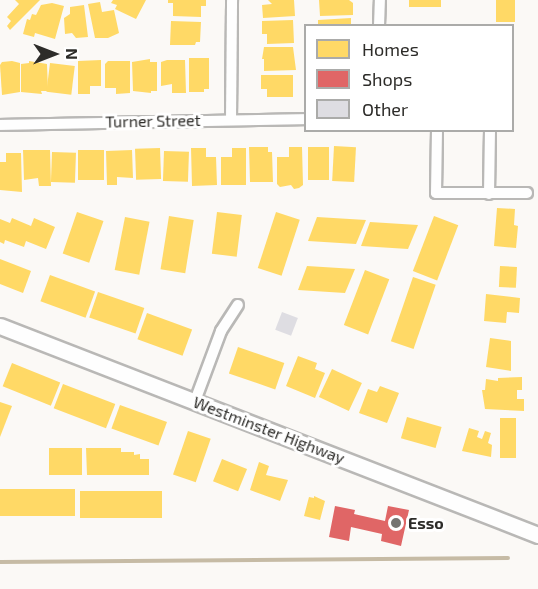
<!DOCTYPE html>
<style>
body{margin:0}
#map{position:relative;width:538px;height:589px;overflow:hidden;background:#fbf9f6;font-family:"Exo 2",sans-serif}
div>[style]{position:absolute}
.homes>*{inset:0;background:#ffd966;transform-origin:0 0}
.shops>*{inset:0;background:#e06666}
.stream>*{height:4px;margin:-2px;padding:0 2px;transform-origin:2px;border-radius:2px;background:#c6bba5}
.building>*{inset:0;background:#dedde2;transform-origin:0 0}
.roads{filter:drop-shadow(2px 0 #b9b8b6) drop-shadow(-2px 0 #b9b8b6) drop-shadow(0 2px #b9b8b6) drop-shadow(0 -2px #b9b8b6)}
.minor>*{height:10px;margin:-5px;padding:0 5px;transform-origin:5px;border-radius:5px;background:#fefefe}
.secondary>*{height:15px;margin:-7.5px;padding:0 7.5px;transform-origin:7.5px;border-radius:7.5px;background:#fefefe}
.dots>*{width:16px;height:16px;translate:-50% -50%;box-sizing:border-box;border:3px solid #fff;border-radius:50%}
span{translate:-50% -50%;white-space:nowrap;text-align:center;line-height:1.15;-webkit-text-stroke:6px #fff;paint-order:stroke}
.street-label{font-size:16px;color:#2d2c29}
.poi-label{font-size:16px;color:#2d2c29;font-weight:700}
.left{translate:0 -50%;text-align:left}
.legend{position:absolute;left:304px;top:24px;width:210px;height:108px;box-sizing:border-box;background:#fff;border:2px solid #ababa9;margin:0;padding:8px 10px;list-style:none;font-size:18px;color:#2d2c29}
.legend li{display:flex;align-items:center;gap:12px;height:30px}
.legend b{width:30px;border:2px solid #ababa9}
.north{position:absolute;left:24px;top:24px;width:60px;height:60px;-webkit-text-stroke:4px #fff;paint-order:stroke;rotate:90deg;font-size:16px;font-weight:700;line-height:24px;text-align:center;color:#2d2c29}
.north::after{content:'';display:block;margin:auto;width:21px;height:27px;background:#2d2c29;clip-path:polygon(50% 0,100% 100%,50% 72%,0 100%)}
</style>
<div id="map">
<div class="homes">
<i style="clip-path:polygon(15px 0,40px 0,10px 30px,7px 26px,11px 21px,7px 17px,19px 4px)"></i>
<i style="clip-path:polygon(113px 0,146px 0,136px 19px,115px 9px,117px 5px,111px 3px)"></i>
<i style="clip-path:polygon(168px 0,206px 0,206px 6px,201px 6px,201px 17px,173px 16px,173px 3px,168px 3px)"></i>
<i style="clip-path:polygon(268px 0,294px 0,295px 16px,263px 18px,262px 5px,272px 4px)"></i>
<i style="clip-path:polygon(319px 0,349px 0,353px 3px,353px 15px,320px 16px)"></i>
<i style="left:409px;top:0;width:32px;height:7px"></i>
<i style="left:496px;top:0;width:19px;height:22px"></i>
<i style="clip-path:polygon(100px 2px,102px 12px,114px 10px,119px 33px,108px 38px,95px 38px,88px 4px)"></i>
<i style="clip-path:polygon(52px 3px,64px 6px,55px 39px,35px 33px,34px 37px,23px 34px,27px 19px,30px 20px,32px 14px,36px 15px,41px 5px)"></i>
<i style="clip-path:polygon(84px 5px,88px 37px,76px 38px,72px 33px,65px 34px,64px 18px,70px 14px,70px 7px)"></i>
<i style="clip-path:polygon(351px 18px,351px 26px,318px 26px,318px 20px)"></i>
<i style="clip-path:polygon(293px 20px,294px 43px,267px 44px,267px 34px,262px 34px,262px 21px)"></i>
<i style="clip-path:polygon(171px 21px,201px 22px,200px 42px,196px 42px,195px 45px,170px 45px)"></i>
<i style="clip-path:polygon(264px 47px,293px 47px,296px 70px,264px 71px,264px 59px,262px 59px)"></i>
<i style="clip-path:polygon(189px 58px,209px 58px,209px 89px,204px 89px,204px 92px,189px 92px)"></i>
<i style="clip-path:polygon(150px 59px,150px 62px,157px 62px,157px 91px,151px 91px,151px 93px,133px 91px,132px 62px)"></i>
<i style="clip-path:polygon(101px 60px,101px 86px,90px 86px,90px 94px,78px 94px,78px 61px)"></i>
<i style="clip-path:polygon(167px 60px,185px 60px,186px 93px,172px 93px,172px 84px,161px 86px,161px 62px)"></i>
<i style="clip-path:polygon(12px 61px,20px 63px,20px 92px,2px 95px,0 65px,2px 62px)"></i>
<i style="clip-path:polygon(29px 61px,47px 64px,48px 91px,41px 91px,42px 94px,21px 92px,21px 64px,29px 63px)"></i>
<i style="clip-path:polygon(108px 61px,130px 61px,130px 93px,116px 94px,116px 88px,105px 88px,105px 64px)"></i>
<i style="left:50px;top:63px;width:25px;height:29px;rotate:7deg"></i>
<i style="clip-path:polygon(261px 75px,293px 75px,293px 97px,267px 97px,267px 89px,261px 89px)"></i>
<i style="left:334px;top:146px;width:22px;height:35px;rotate:3deg"></i>
<i style="clip-path:polygon(249px 147px,268px 147px,268px 152px,272px 152px,273px 182px,250px 182px)"></i>
<i style="clip-path:polygon(289px 147px,302px 147px,303px 185px,299px 188px,294px 189px,291px 185px,280px 187px,277px 184px,277px 157px,289px 157px)"></i>
<i style="left:308px;top:147px;width:21px;height:33px"></i>
<i style="left:160px;top:148px;width:31px;height:25px;rotate:88deg"></i>
<i style="clip-path:polygon(191px 148px,206px 148px,206px 157px,216px 157px,217px 185px,192px 186px)"></i>
<i style="clip-path:polygon(232px 148px,246px 148px,246px 185px,221px 185px,221px 157px,232px 157px)"></i>
<i style="clip-path:polygon(23px 150px,50px 150px,51px 186px,39px 186px,38px 178px,24px 180px)"></i>
<i style="left:78px;top:150px;width:26px;height:30px"></i>
<i style="clip-path:polygon(132px 150px,133px 178px,117px 177px,117px 185px,107px 185px,106px 151px)"></i>
<i style="left:164px;top:151px;width:25px;height:30px;rotate:2deg"></i>
<i style="left:52px;top:152px;width:24px;height:30px;rotate:2deg"></i>
<i style="clip-path:polygon(6px 153px,21px 153px,22px 192px,0 190px,0 162px,6px 162px)"></i>
<i style="clip-path:polygon(497px 208px,515px 209px,514px 225px,518px 226px,516px 248px,494px 246px)"></i>
<i style="left:77px;top:212px;width:28px;height:44px;rotate:19deg"></i>
<i style="left:217px;top:212px;width:25px;height:42px;rotate:7deg"></i>
<i style="left:276px;top:212px;width:25px;height:59px;rotate:18deg"></i>
<i style="left:169px;top:216px;width:25px;height:54px;rotate:9deg"></i>
<i style="left:434px;top:216px;width:26px;height:59px;rotate:21deg"></i>
<i style="left:125px;top:217px;width:25px;height:54px;rotate:11deg"></i>
<i style="clip-path:polygon(317px 217px,366px 220px,356px 244px,308px 241px)"></i>
<i style="clip-path:polygon(12px 218px,31px 226px,34px 218px,55px 227px,46px 249px,26px 241px,24px 247px,5px 240px,4px 244px,0 242px,0 219px,10px 223px)"></i>
<i style="clip-path:polygon(370px 222px,418px 225px,408px 249px,361px 246px)"></i>
<i style="clip-path:polygon(0 259px,31px 271px,23px 293px,0 284px)"></i>
<i style="clip-path:polygon(307px 266px,355px 269px,345px 293px,298px 290px)"></i>
<i style="left:500px;top:266px;width:17px;height:21px;rotate:3deg"></i>
<i style="left:365px;top:270px;width:26px;height:59px;rotate:21deg"></i>
<i style="left:50px;top:275px;width:48px;height:28px;rotate:20deg"></i>
<i style="left:413px;top:277px;width:24px;height:68px;rotate:19deg"></i>
<i style="left:98px;top:292px;width:49px;height:27px;rotate:19deg"></i>
<i style="clip-path:polygon(486px 294px,520px 298px,519px 313px,507px 312px,506px 323px,484px 321px)"></i>
<i style="left:147px;top:313px;width:48px;height:28px;rotate:20deg"></i>
<i style="clip-path:polygon(490px 338px,511px 341px,511px 371px,486px 367px)"></i>
<i style="left:238px;top:347px;width:49px;height:28px;rotate:19deg"></i>
<i style="clip-path:polygon(298px 356px,317px 363px,315px 369px,325px 373px,315px 398px,286px 386px)"></i>
<i style="left:12px;top:363px;width:52px;height:25px;rotate:22deg"></i>
<i style="left:332px;top:369px;width:33px;height:31px;rotate:25deg"></i>
<i style="clip-path:polygon(522px 377px,522px 390px,517px 390px,517px 399px,524px 399px,524px 411px,485px 409px,482px 390px,485px 390px,486px 379px,498px 381px,498px 378px)"></i>
<i style="left:63px;top:384px;width:56px;height:26px;rotate:21deg"></i>
<i style="clip-path:polygon(380px 386px,399px 393px,387px 423px,359px 413px,368px 389px,377px 392px)"></i>
<i style="clip-path:polygon(0 402px,12px 406px,0 437px)"></i>
<i style="left:120px;top:405px;width:50px;height:25px;rotate:20deg"></i>
<i style="left:407px;top:417px;width:36px;height:22px;rotate:16deg"></i>
<i style="left:500px;top:418px;width:16px;height:40px"></i>
<i style="clip-path:polygon(469px 428px,479px 431px,477px 437px,482px 439px,485px 431px,491px 433px,488px 443px,492px 445px,491px 457px,462px 451px)"></i>
<i style="left:188px;top:431px;width:24px;height:46px;rotate:19deg"></i>
<i style="left:82px;top:448px;width:27px;height:33px;rotate:90deg"></i>
<i style="clip-path:polygon(86px 448px,121px 448px,121px 452px,134px 452px,134px 455px,140px 454px,140px 459px,149px 459px,149px 475px,87px 475px)"></i>
<i style="left:222px;top:459px;width:27px;height:24px;rotate:22deg"></i>
<i style="clip-path:polygon(259px 462px,269px 466px,266px 475px,288px 480px,280px 501px,250px 490px)"></i>
<i style="left:75px;top:489px;width:27px;height:75px;rotate:90deg"></i>
<i style="left:80px;top:491px;width:82px;height:27px"></i>
<i style="clip-path:polygon(314px 496px,325px 501px,320px 520px,304px 516px,309px 497px,314px 498px)"></i>
</div>
<div class="shops">
<i style="clip-path:polygon(335px 506px,355px 510px,354px 514px,385px 521px,388px 506px,409px 510px,401px 546px,381px 541px,382px 534px,351px 527px,349px 541px,329px 537px)"></i>
</div>
<div class="stream">
<i style="left:0;top:562px;width:508px;rotate:-0.45deg"></i>
</div>
<div class="building">
<i style="left:282px;top:312px;width:17px;height:19px;rotate:21deg"></i>
</div>
<div class="roads">
<div class="minor">
<i style="left:379px;top:26px;width:26px;rotate:-88deg"></i>
<i style="left:231px;top:120px;width:120px;rotate:-89.5deg"></i>
<i style="left:0;top:125px;width:306px;rotate:-1.1deg"></i>
<i style="left:437px;top:130px;width:63px;rotate:90.9deg"></i>
<i style="left:436px;top:193px;width:91px"></i>
<i style="left:489px;top:194px;width:64px;rotate:-89.1deg"></i>
<i style="left:195px;top:401px;width:75px;rotate:-69.6deg"></i>
<i style="left:221px;top:331px;width:31px;rotate:-57deg"></i>
</div>
<div class="secondary">
<i style="left:0;top:326px;width:577px;rotate:21.23deg"></i>
</div>
</div>
<div class="dots">
<i style="left:396px;top:523px;background:#757471"></i>
</div>
<div class="street-label">
<span style="left:153px;top:121px;rotate:-1deg">Turner Street</span>
<span style="left:269px;top:430px;rotate:21deg">Westminster Highway</span>
</div>
<div class="poi-label">
<span class="left" style="left:408px;top:523px">Esso</span>
</div>
<ul class="legend">
<li><b style="height:16px;background:#ffd966"></b>Homes</li>
<li><b style="height:16px;background:#e06666"></b>Shops</li>
<li><b style="height:16px;background:#dedde2"></b>Other</li>
</ul>
<div class="north">N</div>
</div>
